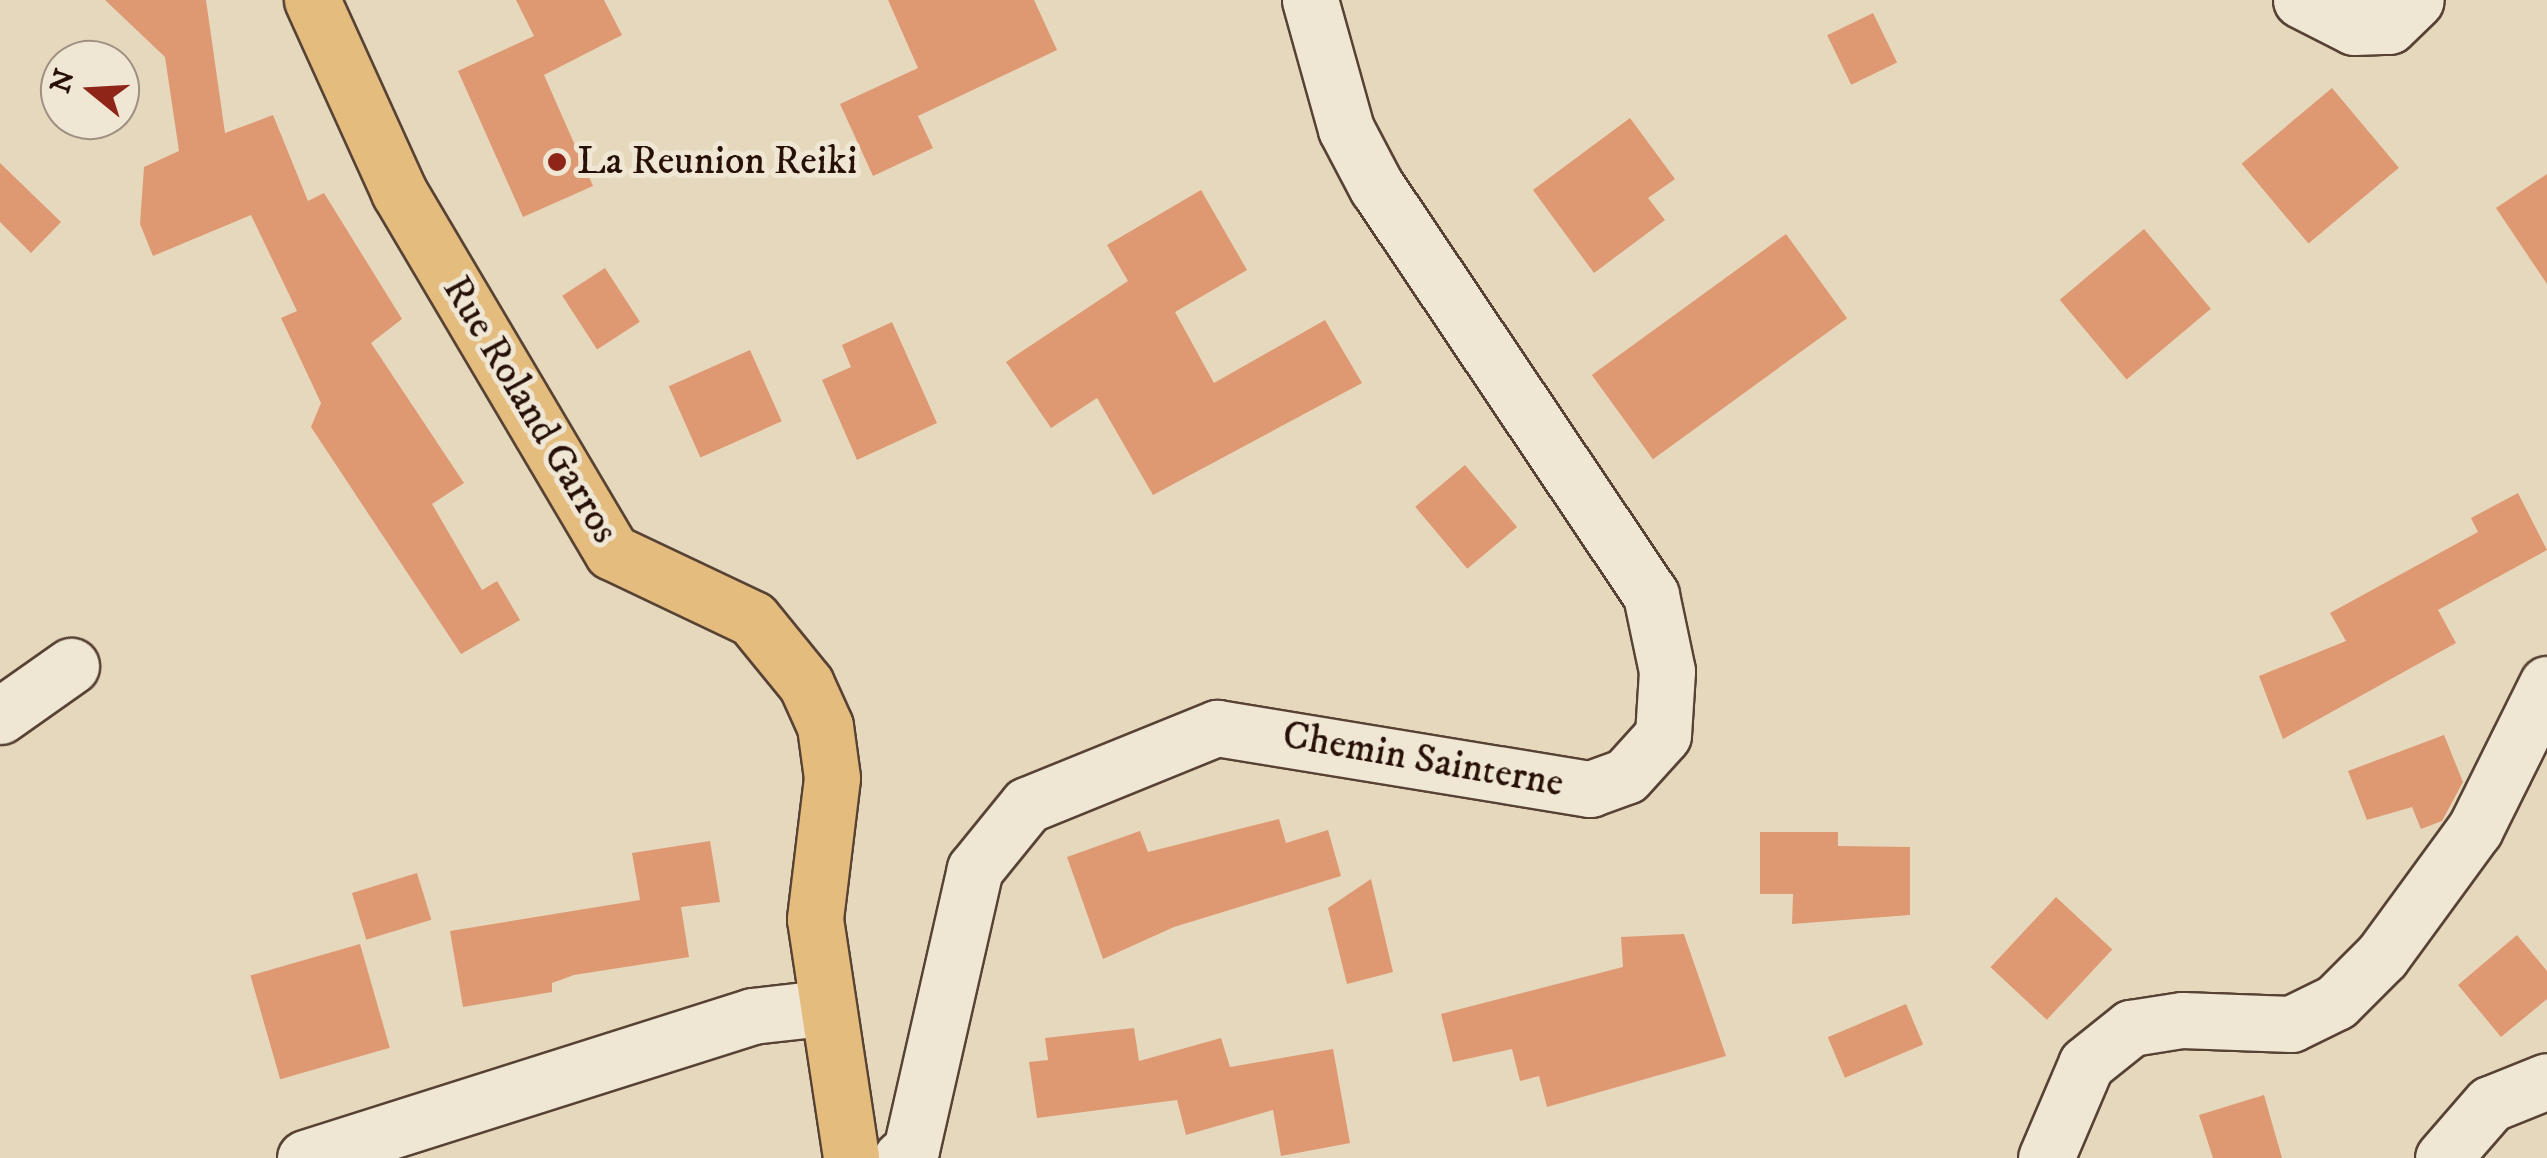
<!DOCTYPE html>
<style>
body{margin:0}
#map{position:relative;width:2547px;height:1158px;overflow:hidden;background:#e6d8bd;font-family:"IM FELL DW Pica",serif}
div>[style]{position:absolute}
.building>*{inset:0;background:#de9973;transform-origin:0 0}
.roads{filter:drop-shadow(2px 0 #574234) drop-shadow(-2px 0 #574234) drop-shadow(0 2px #574234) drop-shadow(0 -2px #574234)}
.minor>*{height:55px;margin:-27.5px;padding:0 27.5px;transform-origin:27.5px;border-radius:27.5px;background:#efe6d4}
.major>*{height:55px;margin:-27.5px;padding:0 27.5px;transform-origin:27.5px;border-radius:27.5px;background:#e3bc7e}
.dots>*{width:28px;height:28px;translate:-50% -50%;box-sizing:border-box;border:5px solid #efe6d4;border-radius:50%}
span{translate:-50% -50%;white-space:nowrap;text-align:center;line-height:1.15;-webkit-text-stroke:10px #efe6d4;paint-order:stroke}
.poi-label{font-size:40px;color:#271007}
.left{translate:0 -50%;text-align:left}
.street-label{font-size:40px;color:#271007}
.north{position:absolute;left:40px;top:40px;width:100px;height:100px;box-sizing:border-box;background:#efe6d4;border:2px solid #9f9082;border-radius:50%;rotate:288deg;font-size:28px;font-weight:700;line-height:40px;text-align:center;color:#271007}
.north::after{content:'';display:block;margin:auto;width:35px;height:45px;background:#8f2418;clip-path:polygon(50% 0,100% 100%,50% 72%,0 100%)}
</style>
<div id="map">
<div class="building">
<i style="clip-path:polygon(105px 0,206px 0,225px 133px,273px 115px,308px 201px,324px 193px,402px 319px,371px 343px,464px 483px,432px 504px,482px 590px,497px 581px,520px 620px,461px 654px,311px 427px,321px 403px,281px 318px,297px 311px,251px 215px,153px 256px,140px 224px,144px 167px,179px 151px,165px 57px)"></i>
<i style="clip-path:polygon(516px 0,604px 0,622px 35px,544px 75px,593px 186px,523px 217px,458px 71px,534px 36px)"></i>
<i style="clip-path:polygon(888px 0,1034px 0,1057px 50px,918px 116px,933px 148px,873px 176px,840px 104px,918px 68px)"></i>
<i style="left:1873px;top:13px;width:55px;height:51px;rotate:64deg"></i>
<i style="left:2332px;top:88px;width:104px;height:118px;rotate:50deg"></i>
<i style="clip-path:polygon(1630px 118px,1675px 179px,1648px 198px,1665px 220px,1594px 273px,1533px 190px)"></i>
<i style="clip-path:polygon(0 163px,61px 222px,31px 253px,0 222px)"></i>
<i style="clip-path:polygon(2547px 174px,2547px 284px,2496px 208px)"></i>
<i style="clip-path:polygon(1201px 190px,1247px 270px,1175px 312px,1214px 383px,1325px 320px,1362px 383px,1153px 495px,1097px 398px,1051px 428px,1006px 362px,1128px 281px,1107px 245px)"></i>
<i style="left:2144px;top:229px;width:104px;height:110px;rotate:50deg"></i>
<i style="left:1786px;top:234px;width:104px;height:240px;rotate:54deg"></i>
<i style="left:605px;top:268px;width:64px;height:51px;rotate:57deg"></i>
<i style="clip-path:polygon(892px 322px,937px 423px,857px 460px,822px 380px,851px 367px,842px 345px)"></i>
<i style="left:750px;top:350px;width:78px;height:89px;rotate:66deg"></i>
<i style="left:1465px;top:465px;width:81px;height:65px;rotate:50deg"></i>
<i style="clip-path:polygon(2518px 493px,2547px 550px,2438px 610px,2456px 643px,2283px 739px,2259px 676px,2346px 641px,2330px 613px,2478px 532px,2471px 518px)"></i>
<i style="clip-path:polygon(2444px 735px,2463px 782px,2442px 821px,2421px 829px,2412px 807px,2367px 820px,2348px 771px)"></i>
<i style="clip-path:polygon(1279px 819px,1286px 843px,1328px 830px,1341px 876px,1174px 927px,1103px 959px,1067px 857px,1140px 831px,1148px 852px)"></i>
<i style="clip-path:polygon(1760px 832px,1838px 832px,1838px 846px,1910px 847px,1910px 915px,1792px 924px,1793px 894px,1760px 894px)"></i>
<i style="clip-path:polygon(710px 841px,720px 902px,681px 907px,689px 957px,574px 975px,552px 983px,552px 992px,463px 1007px,450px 931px,640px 900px,632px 853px)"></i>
<i style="left:417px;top:873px;width:49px;height:68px;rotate:73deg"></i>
<i style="clip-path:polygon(1371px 879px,1393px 972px,1347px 984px,1328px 908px)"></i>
<i style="left:2056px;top:897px;width:77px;height:96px;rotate:43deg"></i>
<i style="clip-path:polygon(1684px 934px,1726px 1056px,1547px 1107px,1539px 1076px,1520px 1081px,1512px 1049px,1453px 1062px,1441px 1014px,1623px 967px,1621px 937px)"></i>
<i style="clip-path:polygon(2517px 935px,2547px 971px,2547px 999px,2501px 1037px,2458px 985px)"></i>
<i style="left:360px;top:944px;width:108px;height:114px;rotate:74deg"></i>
<i style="left:1906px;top:1004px;width:44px;height:85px;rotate:67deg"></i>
<i style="clip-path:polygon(1134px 1028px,1139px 1061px,1221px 1038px,1230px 1067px,1333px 1049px,1350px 1143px,1281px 1156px,1273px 1110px,1186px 1135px,1177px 1100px,1037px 1118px,1029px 1062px,1048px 1060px,1045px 1038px)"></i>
<i style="clip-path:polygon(2264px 1095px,2282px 1158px,2213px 1158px,2199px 1115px)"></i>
</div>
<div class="roads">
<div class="minor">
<i style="left:2301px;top:0;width:59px;rotate:27deg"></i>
<i style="left:2354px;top:27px;width:35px;rotate:-2deg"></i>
<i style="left:2389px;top:26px;width:37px;rotate:-44deg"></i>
<i style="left:0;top:716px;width:87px;rotate:-35.2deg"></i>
<i style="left:305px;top:1158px;width:469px;rotate:-17.6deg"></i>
<i style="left:752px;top:1016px;width:70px;rotate:-6.5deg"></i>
<i style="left:901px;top:1158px;width:13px;rotate:-39deg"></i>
<i style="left:911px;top:1150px;width:288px;rotate:-77.2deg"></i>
<i style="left:975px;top:869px;width:82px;rotate:-50.9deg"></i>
<i style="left:1027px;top:805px;width:205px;rotate:-22.1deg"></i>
<i style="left:1217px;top:728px;width:378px;rotate:9.3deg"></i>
<i style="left:1590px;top:789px;width:38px;rotate:-20deg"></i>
<i style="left:1626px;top:776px;width:55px;rotate:-47.9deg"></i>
<i style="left:1663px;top:735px;width:64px;rotate:-86.4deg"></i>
<i style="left:1667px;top:671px;width:78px;rotate:-101.9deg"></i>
<i style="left:1651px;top:595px;width:491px;rotate:-123.9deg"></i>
<i style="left:1377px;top:188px;width:67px;rotate:-117.7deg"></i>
<i style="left:1346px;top:129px;width:134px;rotate:-105.6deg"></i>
<i style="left:2046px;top:1158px;width:102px;rotate:-66.9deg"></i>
<i style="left:2086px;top:1064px;width:58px;rotate:-38.7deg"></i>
<i style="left:2131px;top:1028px;width:52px;rotate:-8.9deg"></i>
<i style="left:2182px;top:1020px;width:109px;rotate:2.1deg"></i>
<i style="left:2291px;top:1024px;width:50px;rotate:-26.1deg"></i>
<i style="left:2336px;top:1002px;width:65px;rotate:-45deg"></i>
<i style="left:2382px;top:956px;width:157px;rotate:-53.8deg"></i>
<i style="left:2475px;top:829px;width:162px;rotate:-63.6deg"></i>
<i style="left:2443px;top:1158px;width:72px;rotate:-49deg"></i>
<i style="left:2490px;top:1104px;width:61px;rotate:-22deg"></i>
</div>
<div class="major">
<i style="left:312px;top:0;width:211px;rotate:65.6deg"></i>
<i style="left:399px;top:192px;width:418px;rotate:59.4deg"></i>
<i style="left:612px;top:552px;width:156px;rotate:25.4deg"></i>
<i style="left:753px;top:619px;width:84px;rotate:50.8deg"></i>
<i style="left:806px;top:684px;width:46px;rotate:65.7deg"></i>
<i style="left:825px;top:726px;width:52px;rotate:82.3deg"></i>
<i style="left:832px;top:778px;width:142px;rotate:96.9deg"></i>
<i style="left:815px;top:919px;width:242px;rotate:81.4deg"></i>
</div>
</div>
<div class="dots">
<i style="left:557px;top:162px;background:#8f2418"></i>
</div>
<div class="poi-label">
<span class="left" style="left:577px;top:162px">La Reunion Reiki</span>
</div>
<div class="street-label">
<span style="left:530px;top:410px;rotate:59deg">Rue Roland Garros</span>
<span style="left:1423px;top:760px;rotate:10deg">Chemin Sainterne</span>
</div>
<div class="north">N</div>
</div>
